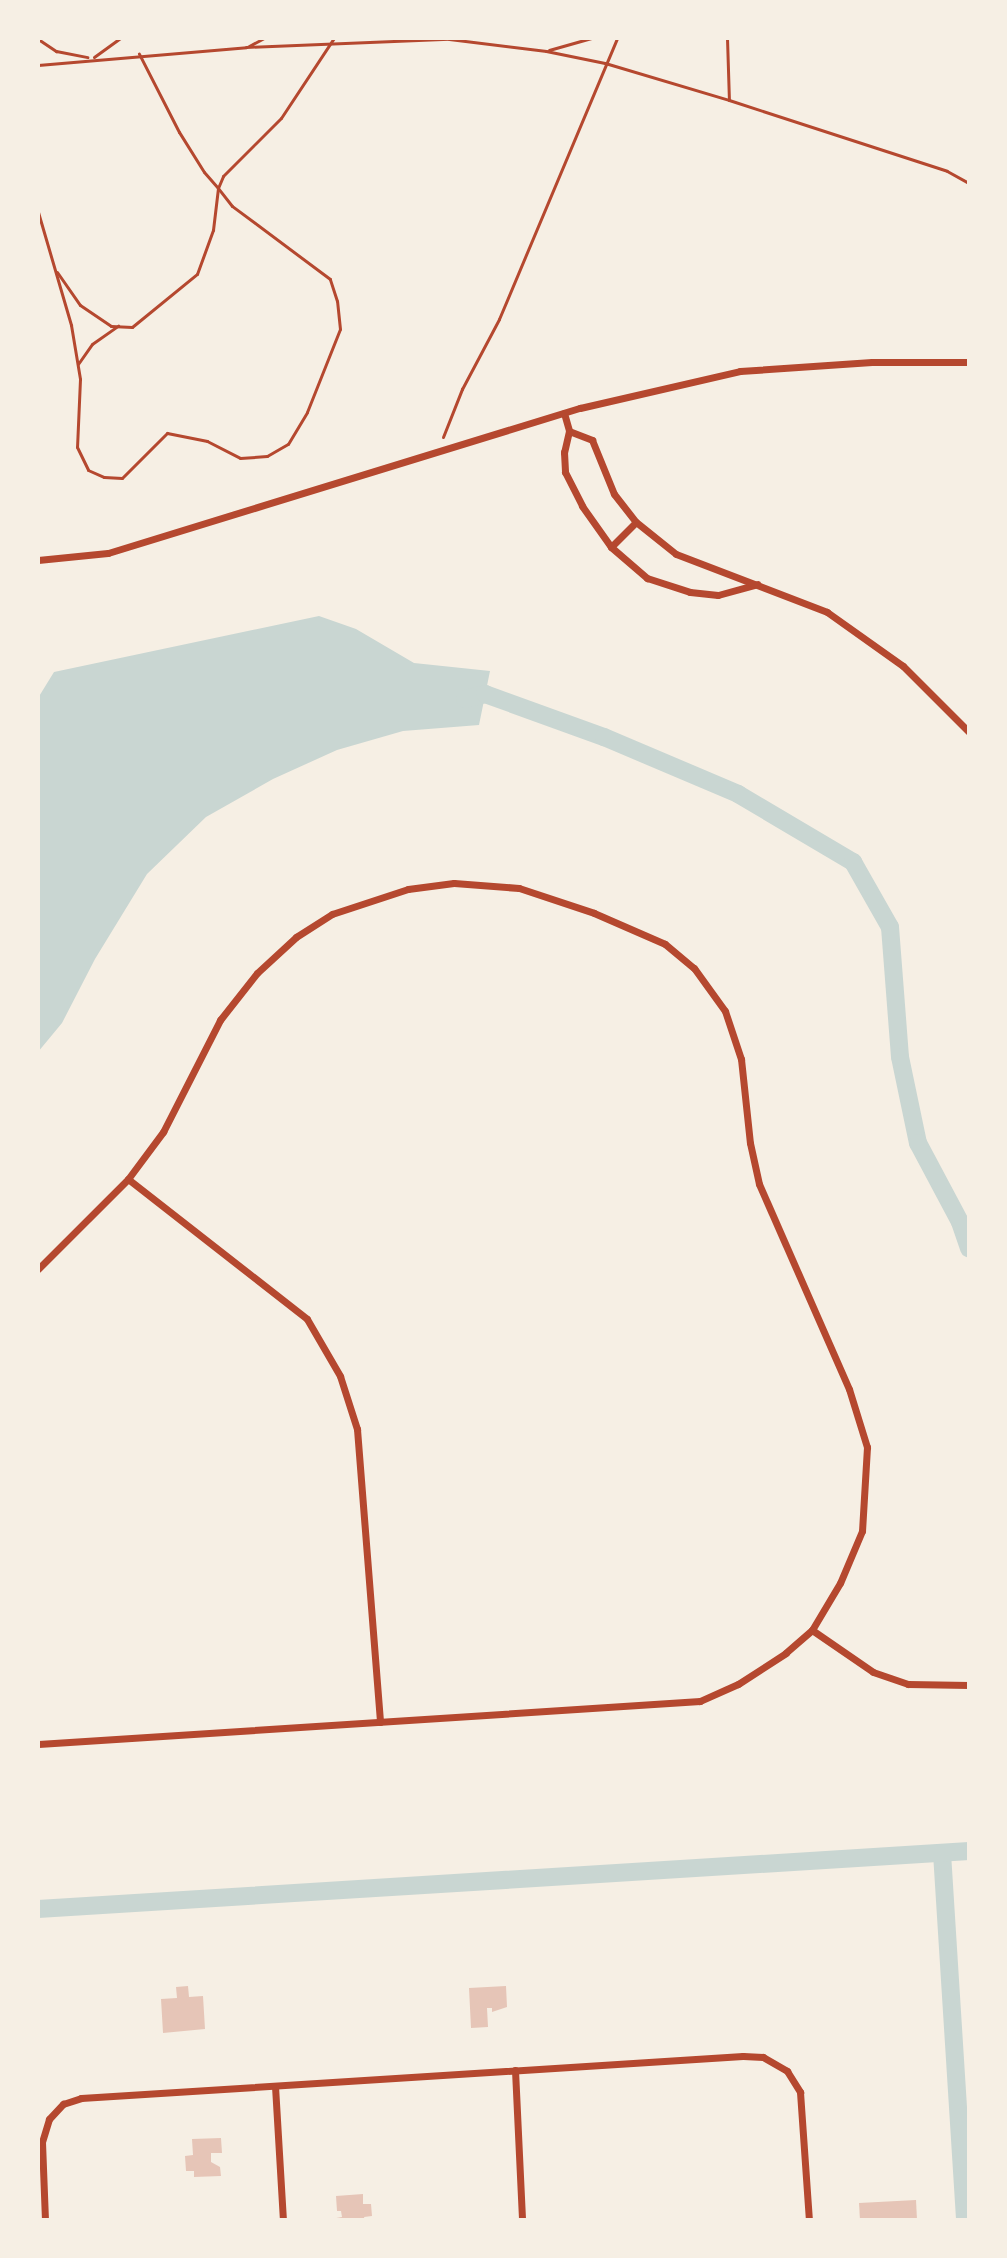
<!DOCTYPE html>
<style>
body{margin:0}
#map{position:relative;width:1007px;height:2258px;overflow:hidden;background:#f6efe4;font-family:"Titillium Web",sans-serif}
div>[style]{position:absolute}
.water>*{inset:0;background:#c9d6d2}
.canal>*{height:18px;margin:-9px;padding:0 9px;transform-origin:9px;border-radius:9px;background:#c9d6d2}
.building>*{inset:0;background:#e6c5b7}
.path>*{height:3px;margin:-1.5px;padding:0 1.5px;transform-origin:1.5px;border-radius:1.5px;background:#b5482f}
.minor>*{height:7px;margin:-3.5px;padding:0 3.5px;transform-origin:3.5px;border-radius:3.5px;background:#b5482f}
span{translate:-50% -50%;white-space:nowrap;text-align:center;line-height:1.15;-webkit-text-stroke:8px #f6efe4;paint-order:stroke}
.frame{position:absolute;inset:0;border:40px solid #f6efe4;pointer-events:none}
</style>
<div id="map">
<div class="water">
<i style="clip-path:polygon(319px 616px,356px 629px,414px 663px,490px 671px,479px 725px,403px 731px,337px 750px,273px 779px,206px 817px,147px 874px,95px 959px,62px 1023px,38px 1052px,38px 698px,54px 672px)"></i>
</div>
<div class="canal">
<i style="left:465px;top:699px;width:21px;rotate:-14deg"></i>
<i style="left:485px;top:694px;width:127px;rotate:19.9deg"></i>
<i style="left:604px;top:737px;width:146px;rotate:23deg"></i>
<i style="left:738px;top:794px;width:134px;rotate:30.6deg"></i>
<i style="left:853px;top:862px;width:75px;rotate:60.4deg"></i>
<i style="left:890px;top:927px;width:130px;rotate:85.6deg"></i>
<i style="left:900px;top:1057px;width:88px;rotate:78.2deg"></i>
<i style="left:918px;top:1143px;width:89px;rotate:62deg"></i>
<i style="left:960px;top:1222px;width:28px;rotate:71deg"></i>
<i style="left:942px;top:1853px;width:368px;rotate:86.4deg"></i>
<i style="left:38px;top:1909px;width:933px;rotate:-3.56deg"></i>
</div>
<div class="building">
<i style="clip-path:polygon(188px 1986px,189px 1997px,203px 1996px,205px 2029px,163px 2033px,161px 1999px,177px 1998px,176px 1987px)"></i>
<i style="clip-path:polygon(506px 1986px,507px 2007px,492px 2012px,492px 2008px,487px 2008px,488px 2027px,471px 2028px,469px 1988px)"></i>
<i style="clip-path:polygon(221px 2138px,222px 2153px,211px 2153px,211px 2162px,220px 2167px,221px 2176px,194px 2177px,194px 2171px,186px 2171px,185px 2156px,193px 2155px,192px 2139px)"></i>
<i style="clip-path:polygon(363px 2194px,363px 2204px,371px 2204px,372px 2216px,364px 2217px,365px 2220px,325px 2220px,342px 2217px,341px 2211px,337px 2211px,336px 2196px)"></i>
<i style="clip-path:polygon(916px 2200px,917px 2220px,860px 2220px,859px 2203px)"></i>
</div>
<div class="path">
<i style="left:727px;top:38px;width:62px;rotate:88.2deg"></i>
<i style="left:38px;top:39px;width:22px;rotate:34deg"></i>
<i style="left:56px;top:51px;width:32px;rotate:11deg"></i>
<i style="left:249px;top:46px;width:17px;rotate:-28deg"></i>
<i style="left:549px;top:50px;width:44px;rotate:-15.9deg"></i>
<i style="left:94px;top:57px;width:32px;rotate:-36deg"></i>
<i style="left:38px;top:65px;width:209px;rotate:-4.9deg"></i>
<i style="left:246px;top:47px;width:203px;rotate:-2.3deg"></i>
<i style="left:449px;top:39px;width:98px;rotate:7.1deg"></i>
<i style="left:546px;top:51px;width:60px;rotate:11.5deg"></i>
<i style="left:605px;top:63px;width:129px;rotate:16.6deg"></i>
<i style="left:729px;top:100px;width:229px;rotate:18deg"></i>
<i style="left:947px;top:171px;width:25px;rotate:29deg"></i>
<i style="left:38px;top:212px;width:118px;rotate:73.7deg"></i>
<i style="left:71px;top:325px;width:55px;rotate:80.5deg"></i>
<i style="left:80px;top:379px;width:68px;rotate:92.5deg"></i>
<i style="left:77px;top:447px;width:25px;rotate:64deg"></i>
<i style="left:88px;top:470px;width:17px;rotate:24deg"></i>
<i style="left:104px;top:477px;width:18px;rotate:3deg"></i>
<i style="left:122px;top:478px;width:64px;rotate:-45deg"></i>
<i style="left:167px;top:433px;width:41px;rotate:11.3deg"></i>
<i style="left:207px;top:441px;width:37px;rotate:27deg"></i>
<i style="left:240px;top:458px;width:27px;rotate:-4deg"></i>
<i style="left:267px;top:456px;width:24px;rotate:-30deg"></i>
<i style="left:288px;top:444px;width:37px;rotate:-59deg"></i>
<i style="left:307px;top:412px;width:89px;rotate:-68.3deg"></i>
<i style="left:340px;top:329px;width:28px;rotate:-96deg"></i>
<i style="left:337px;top:301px;width:23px;rotate:-108deg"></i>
<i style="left:330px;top:279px;width:122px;rotate:-143.3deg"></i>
<i style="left:232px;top:206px;width:23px;rotate:-128deg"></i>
<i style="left:218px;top:188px;width:13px;rotate:-67deg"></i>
<i style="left:223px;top:176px;width:82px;rotate:-45deg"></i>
<i style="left:281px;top:118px;width:96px;rotate:-56.5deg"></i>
<i style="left:57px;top:272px;width:40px;rotate:55.1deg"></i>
<i style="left:80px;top:305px;width:37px;rotate:34deg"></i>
<i style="left:111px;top:326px;width:21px;rotate:3deg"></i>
<i style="left:132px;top:327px;width:84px;rotate:-39.2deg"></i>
<i style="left:197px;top:274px;width:47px;rotate:-70deg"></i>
<i style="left:213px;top:230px;width:42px;rotate:-83.2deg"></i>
<i style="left:218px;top:188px;width:21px;rotate:-131deg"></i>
<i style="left:204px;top:172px;width:47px;rotate:-122deg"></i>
<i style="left:179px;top:132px;width:88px;rotate:-117.1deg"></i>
<i style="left:78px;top:364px;width:24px;rotate:-55deg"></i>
<i style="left:92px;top:344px;width:32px;rotate:-35deg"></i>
<i style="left:443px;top:437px;width:52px;rotate:-68.4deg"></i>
<i style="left:462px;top:389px;width:79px;rotate:-62.1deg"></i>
<i style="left:499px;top:319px;width:305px;rotate:-67.2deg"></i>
</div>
<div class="minor">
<i style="left:564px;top:413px;width:19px;rotate:74deg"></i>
<i style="left:569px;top:431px;width:22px;rotate:103deg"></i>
<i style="left:564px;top:452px;width:20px;rotate:87deg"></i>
<i style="left:565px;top:472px;width:38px;rotate:63deg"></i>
<i style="left:582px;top:506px;width:50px;rotate:54.7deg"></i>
<i style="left:611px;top:547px;width:48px;rotate:40.7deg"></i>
<i style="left:647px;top:578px;width:45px;rotate:18deg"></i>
<i style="left:690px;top:592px;width:28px;rotate:6deg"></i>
<i style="left:718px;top:595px;width:41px;rotate:-15.4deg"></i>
<i style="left:569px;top:431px;width:25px;rotate:21deg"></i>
<i style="left:592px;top:440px;width:58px;rotate:67.8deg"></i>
<i style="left:614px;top:494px;width:36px;rotate:52deg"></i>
<i style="left:636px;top:522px;width:51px;rotate:38.7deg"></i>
<i style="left:676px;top:554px;width:162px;rotate:21deg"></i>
<i style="left:827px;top:612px;width:93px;rotate:35.4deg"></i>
<i style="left:903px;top:666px;width:93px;rotate:45deg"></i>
<i style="left:611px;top:547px;width:35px;rotate:-45deg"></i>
<i style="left:38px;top:560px;width:70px;rotate:-5.7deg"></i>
<i style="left:108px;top:553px;width:494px;rotate:-17.1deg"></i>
<i style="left:580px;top:408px;width:164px;rotate:-13deg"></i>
<i style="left:740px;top:371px;width:132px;rotate:-3.9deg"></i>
<i style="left:872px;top:362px;width:97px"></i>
<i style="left:128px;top:1179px;width:227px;rotate:38deg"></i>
<i style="left:307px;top:1319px;width:66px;rotate:59.9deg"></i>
<i style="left:340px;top:1376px;width:56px;rotate:72.2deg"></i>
<i style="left:357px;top:1429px;width:294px;rotate:85.5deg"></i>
<i style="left:38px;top:1269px;width:127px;rotate:-45deg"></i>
<i style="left:128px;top:1179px;width:59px;rotate:-53.3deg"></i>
<i style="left:163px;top:1132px;width:126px;rotate:-63deg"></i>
<i style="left:220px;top:1020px;width:60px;rotate:-51.8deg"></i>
<i style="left:257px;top:973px;width:53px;rotate:-42.7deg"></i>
<i style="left:296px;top:937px;width:43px;rotate:-32.6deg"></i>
<i style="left:332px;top:914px;width:80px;rotate:-18.2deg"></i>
<i style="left:408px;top:889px;width:46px;rotate:-7.4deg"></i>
<i style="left:454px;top:883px;width:65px;rotate:4.4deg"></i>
<i style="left:519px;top:888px;width:79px;rotate:18.4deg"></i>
<i style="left:594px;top:913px;width:77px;rotate:23.6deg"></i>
<i style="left:665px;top:944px;width:38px;rotate:40deg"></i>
<i style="left:694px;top:968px;width:53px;rotate:54.2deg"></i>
<i style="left:725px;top:1011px;width:51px;rotate:71.6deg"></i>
<i style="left:741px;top:1059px;width:84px;rotate:83.9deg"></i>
<i style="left:750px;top:1143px;width:42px;rotate:77.6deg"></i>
<i style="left:759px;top:1184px;width:224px;rotate:66.3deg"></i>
<i style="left:849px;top:1389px;width:61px;rotate:72.8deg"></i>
<i style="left:867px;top:1447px;width:84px;rotate:93.4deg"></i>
<i style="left:862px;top:1531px;width:56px;rotate:112.9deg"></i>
<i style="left:840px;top:1583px;width:55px;rotate:120.8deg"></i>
<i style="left:812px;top:1630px;width:35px;rotate:139deg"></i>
<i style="left:786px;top:1653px;width:57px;rotate:147.1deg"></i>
<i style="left:738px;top:1684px;width:42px;rotate:155.9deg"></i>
<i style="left:700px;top:1701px;width:663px;rotate:176.28deg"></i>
<i style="left:812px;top:1630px;width:74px;rotate:34.5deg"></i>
<i style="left:873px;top:1672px;width:37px;rotate:19deg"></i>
<i style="left:908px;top:1684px;width:61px;rotate:0.9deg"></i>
<i style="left:515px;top:2070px;width:150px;rotate:87.3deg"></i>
<i style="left:275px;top:2086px;width:134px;rotate:86.6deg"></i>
<i style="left:45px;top:2220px;width:78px;rotate:-92.2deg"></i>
<i style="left:42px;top:2142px;width:24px;rotate:-73deg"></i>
<i style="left:49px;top:2119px;width:21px;rotate:-47deg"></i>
<i style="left:63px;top:2104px;width:19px;rotate:-18deg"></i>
<i style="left:81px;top:2098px;width:663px;rotate:-3.63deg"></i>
<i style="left:743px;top:2056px;width:20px;rotate:3deg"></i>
<i style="left:763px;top:2057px;width:28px;rotate:30deg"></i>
<i style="left:787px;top:2071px;width:25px;rotate:58deg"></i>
<i style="left:800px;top:2092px;width:128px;rotate:86deg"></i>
</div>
<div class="frame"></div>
</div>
